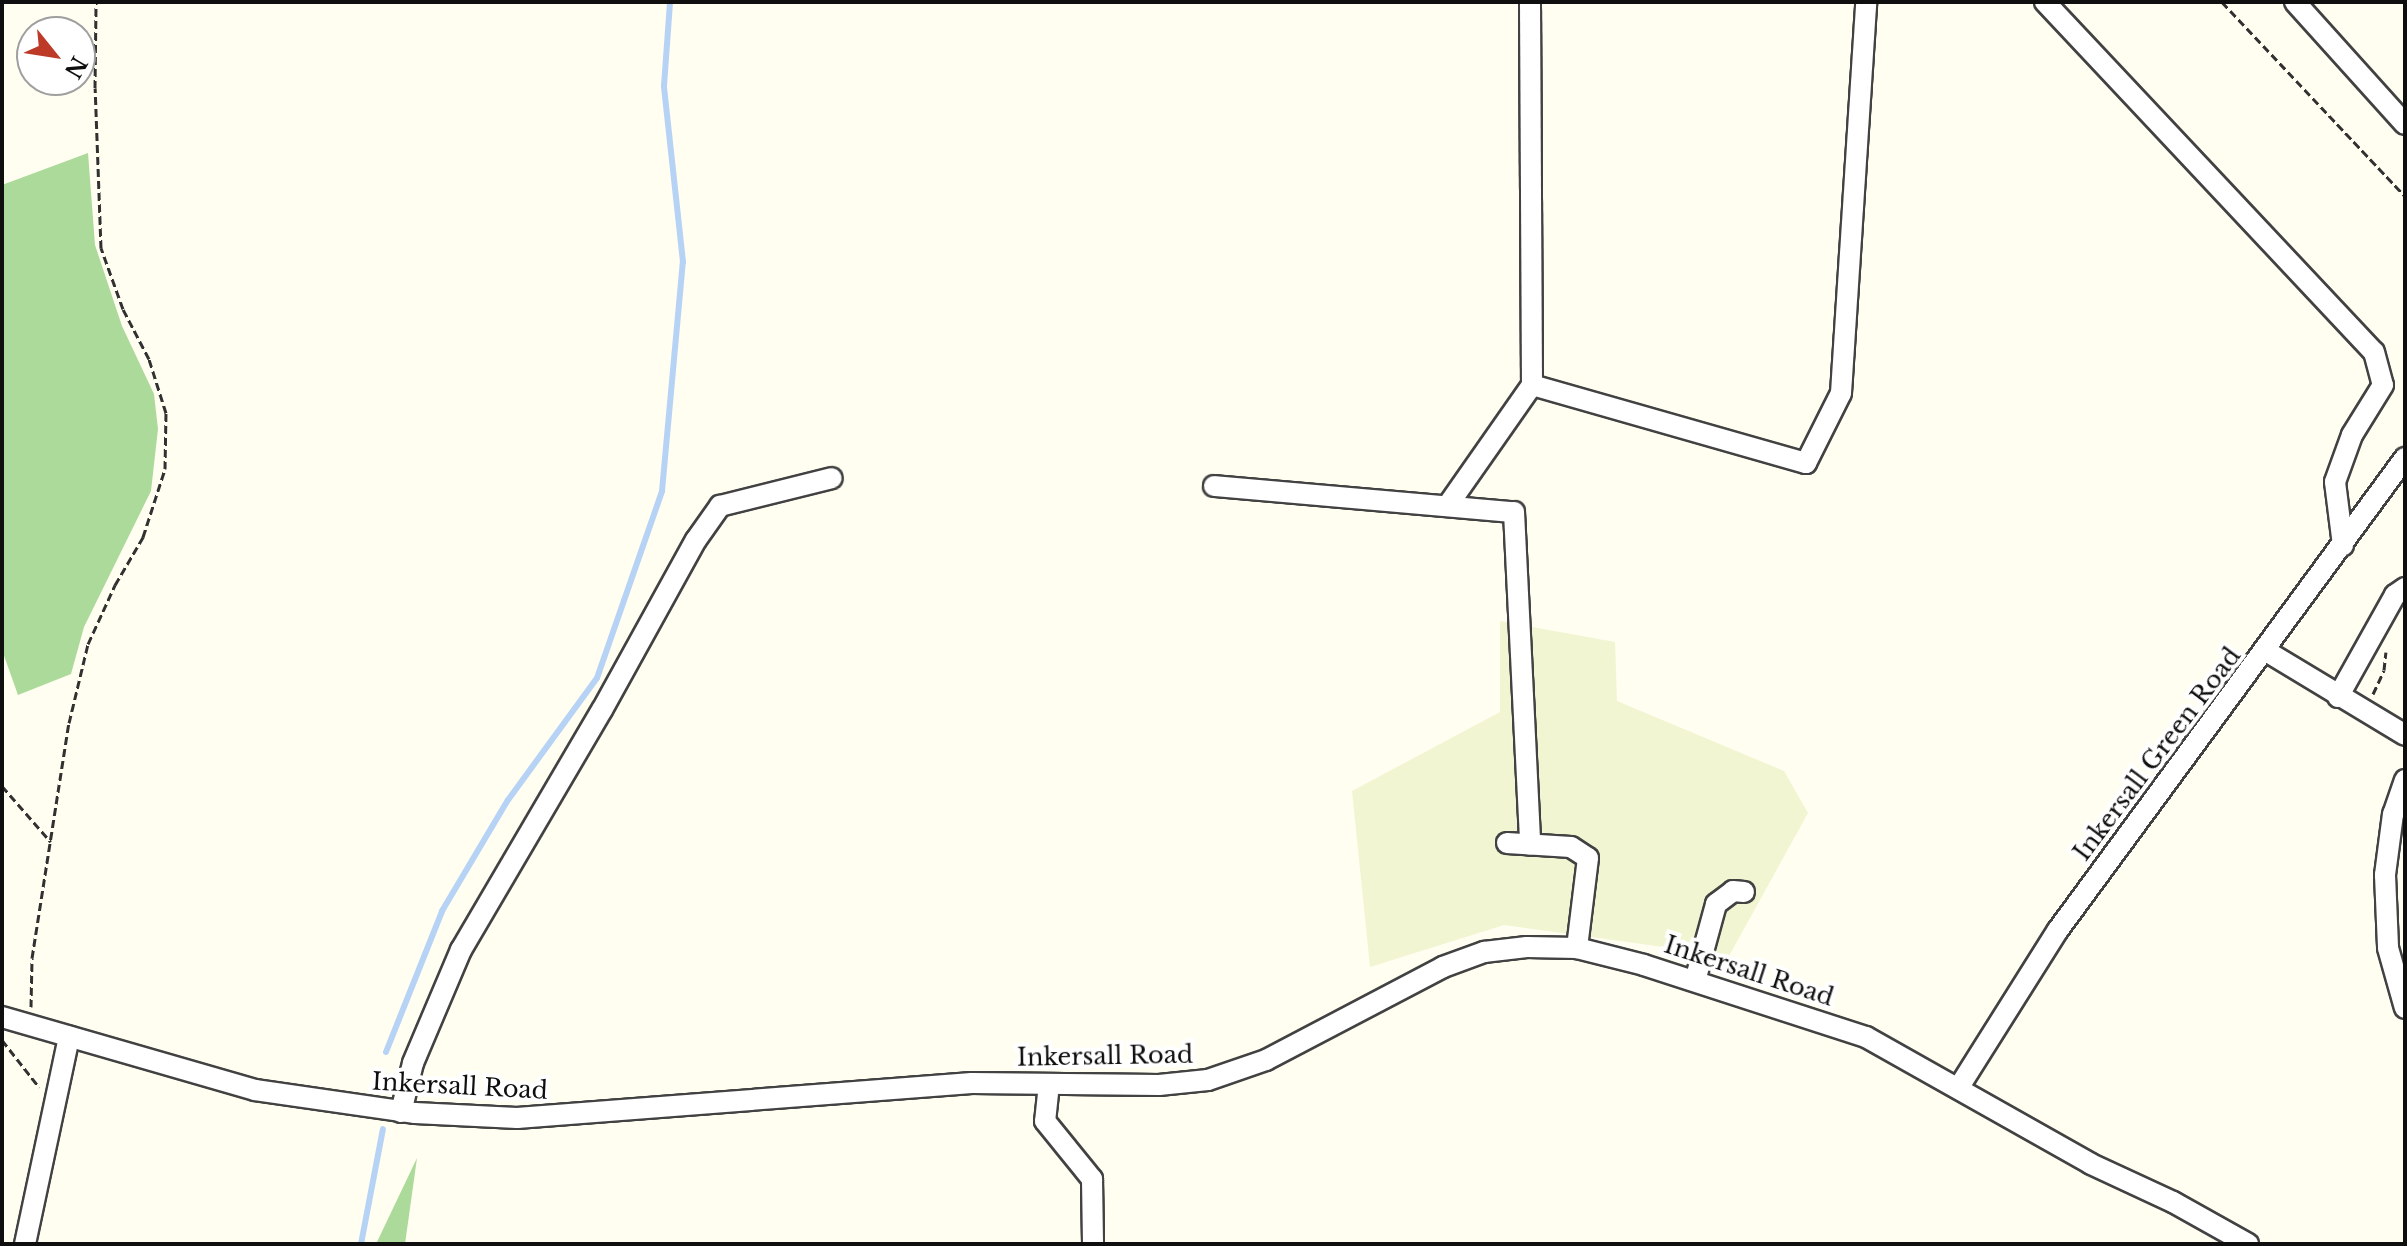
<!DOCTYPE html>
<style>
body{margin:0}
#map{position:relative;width:2407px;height:1246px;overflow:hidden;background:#fffef1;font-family:"Libre Baskerville",serif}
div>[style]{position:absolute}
.farmland>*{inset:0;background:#f2f5d1}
.forest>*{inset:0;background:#acda9a}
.stream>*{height:6px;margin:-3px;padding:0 3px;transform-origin:3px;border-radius:3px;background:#b6d3f6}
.path>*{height:3px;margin-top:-1.5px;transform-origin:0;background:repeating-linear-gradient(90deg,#313131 0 8px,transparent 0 12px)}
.roads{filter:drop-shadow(2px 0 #424242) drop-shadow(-2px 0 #424242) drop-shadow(0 2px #424242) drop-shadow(0 -2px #424242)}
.minor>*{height:20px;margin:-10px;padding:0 10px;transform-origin:10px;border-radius:10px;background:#fff}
span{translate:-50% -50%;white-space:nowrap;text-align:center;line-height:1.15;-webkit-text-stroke:8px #fff;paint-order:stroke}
.street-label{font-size:24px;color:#0f0f0f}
.frame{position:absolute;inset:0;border:4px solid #0f0f0f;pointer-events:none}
.north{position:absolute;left:16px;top:16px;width:80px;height:80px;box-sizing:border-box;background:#fff;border:2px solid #9f9f9f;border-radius:50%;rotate:120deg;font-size:22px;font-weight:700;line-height:32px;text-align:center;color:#0f0f0f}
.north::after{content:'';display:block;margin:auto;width:28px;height:36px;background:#be3a28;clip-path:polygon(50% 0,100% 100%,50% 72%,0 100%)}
</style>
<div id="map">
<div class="farmland">
<i style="clip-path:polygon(1500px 621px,1615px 642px,1617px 701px,1784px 771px,1808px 813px,1729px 956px,1504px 925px,1370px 967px,1352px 791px,1500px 712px)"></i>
</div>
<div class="forest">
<i style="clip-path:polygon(88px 153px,95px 245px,122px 326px,154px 394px,158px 429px,151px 491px,84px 627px,71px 674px,18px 695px,2px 650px,2px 185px)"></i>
<i style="clip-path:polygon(417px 1158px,405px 1244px,376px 1244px)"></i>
</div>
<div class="stream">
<i style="left:386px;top:1052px;width:152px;rotate:-68.3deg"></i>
<i style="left:442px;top:911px;width:129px;rotate:-59.3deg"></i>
<i style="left:508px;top:800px;width:151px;rotate:-53.9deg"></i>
<i style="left:597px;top:678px;width:198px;rotate:-70.8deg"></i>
<i style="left:662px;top:491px;width:230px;rotate:-84.8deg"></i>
<i style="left:683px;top:262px;width:177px;rotate:-96.2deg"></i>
<i style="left:664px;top:86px;width:84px;rotate:-85.9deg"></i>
<i style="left:361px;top:1244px;width:117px;rotate:-79.2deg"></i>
</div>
<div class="path">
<i style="left:2222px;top:2px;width:267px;rotate:46.7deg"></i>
<i style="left:2373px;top:694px;width:26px;rotate:-65deg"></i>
<i style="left:2384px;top:670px;width:18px;rotate:-84deg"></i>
<i style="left:2px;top:786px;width:74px;rotate:48.8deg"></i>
<i style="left:31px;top:1007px;width:49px;rotate:-88.8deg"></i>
<i style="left:32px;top:958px;width:238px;rotate:-81.1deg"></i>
<i style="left:69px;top:723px;width:81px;rotate:-76.5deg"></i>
<i style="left:88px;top:644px;width:65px;rotate:-65.4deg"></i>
<i style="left:115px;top:585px;width:56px;rotate:-59.7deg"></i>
<i style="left:143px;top:537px;width:71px;rotate:-72.1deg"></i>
<i style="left:165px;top:469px;width:56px;rotate:-89deg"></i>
<i style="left:166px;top:413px;width:57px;rotate:-107.5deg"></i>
<i style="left:149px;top:359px;width:56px;rotate:-117.5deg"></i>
<i style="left:123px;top:309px;width:65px;rotate:-109.8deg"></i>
<i style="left:101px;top:248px;width:160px;rotate:-92.1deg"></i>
<i style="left:95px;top:88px;width:86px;rotate:-89.3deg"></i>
<i style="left:2px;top:1040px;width:60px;rotate:51.8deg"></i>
</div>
<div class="roads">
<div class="minor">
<i style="left:2045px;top:2px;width:480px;rotate:46.8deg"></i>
<i style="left:2374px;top:352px;width:34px;rotate:75deg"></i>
<i style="left:2383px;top:385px;width:59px;rotate:121.8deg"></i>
<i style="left:2352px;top:435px;width:50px;rotate:109.9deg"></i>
<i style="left:2335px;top:482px;width:64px;rotate:82.8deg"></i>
<i style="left:2295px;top:2px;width:164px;rotate:48deg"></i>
<i style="left:1532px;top:385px;width:285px;rotate:15.9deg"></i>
<i style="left:1806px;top:463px;width:78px;rotate:-63.4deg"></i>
<i style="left:1841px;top:393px;width:392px;rotate:-86.3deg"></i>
<i style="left:1214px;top:486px;width:301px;rotate:5deg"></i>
<i style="left:1514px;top:512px;width:333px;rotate:87.2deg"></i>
<i style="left:1448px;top:505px;width:146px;rotate:-55deg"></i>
<i style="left:1532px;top:385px;width:383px;rotate:-90.3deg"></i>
<i style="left:2266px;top:651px;width:162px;rotate:31.1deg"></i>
<i style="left:2338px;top:697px;width:117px;rotate:-60.8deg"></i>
<i style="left:2395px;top:595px;width:12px;rotate:-35deg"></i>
<i style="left:2405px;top:780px;width:36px;rotate:109deg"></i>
<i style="left:2393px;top:814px;width:62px;rotate:97.5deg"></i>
<i style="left:2385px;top:875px;width:73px;rotate:87.6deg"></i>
<i style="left:2388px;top:948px;width:62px;rotate:74.2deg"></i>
<i style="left:1507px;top:843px;width:64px;rotate:3.6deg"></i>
<i style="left:1571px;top:847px;width:20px;rotate:33deg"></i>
<i style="left:1588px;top:858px;width:91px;rotate:97deg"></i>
<i style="left:1695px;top:981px;width:80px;rotate:-74.7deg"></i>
<i style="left:1716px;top:904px;width:21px;rotate:-37deg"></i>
<i style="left:1733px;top:891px;width:11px;rotate:5deg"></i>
<i style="left:2px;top:1017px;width:263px;rotate:16.1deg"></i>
<i style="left:255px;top:1090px;width:162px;rotate:8.2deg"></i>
<i style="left:415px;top:1113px;width:102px;rotate:2.8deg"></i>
<i style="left:517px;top:1118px;width:456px;rotate:-4.4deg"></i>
<i style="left:972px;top:1083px;width:187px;rotate:0.6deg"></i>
<i style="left:1159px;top:1085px;width:49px;rotate:-5.8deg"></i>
<i style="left:1208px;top:1080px;width:61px;rotate:-19deg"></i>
<i style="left:1266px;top:1060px;width:200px;rotate:-27.7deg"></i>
<i style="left:1443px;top:967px;width:44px;rotate:-20.1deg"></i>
<i style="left:1484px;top:952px;width:43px;rotate:-6.6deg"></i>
<i style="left:1527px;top:947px;width:50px;rotate:1.1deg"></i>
<i style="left:1577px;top:948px;width:69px;rotate:14.2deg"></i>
<i style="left:1644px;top:965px;width:233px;rotate:18deg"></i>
<i style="left:1866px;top:1037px;width:258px;rotate:29.4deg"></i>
<i style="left:2091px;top:1164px;width:90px;rotate:24.9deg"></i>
<i style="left:2173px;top:1202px;width:86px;rotate:29.2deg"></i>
<i style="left:1049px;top:1084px;width:37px;rotate:96deg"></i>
<i style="left:1045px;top:1121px;width:75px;rotate:51deg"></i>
<i style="left:1092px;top:1179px;width:65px;rotate:89.1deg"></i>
<i style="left:1959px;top:1087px;width:186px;rotate:-57.8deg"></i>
<i style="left:2058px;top:930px;width:586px;rotate:-53.68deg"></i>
<i style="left:401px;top:1112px;width:50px;rotate:-76.2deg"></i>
<i style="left:413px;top:1063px;width:123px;rotate:-67deg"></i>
<i style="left:461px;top:950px;width:278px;rotate:-59.6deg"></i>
<i style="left:602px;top:710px;width:194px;rotate:-61.1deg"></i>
<i style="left:696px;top:540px;width:42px;rotate:-54.8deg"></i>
<i style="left:720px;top:506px;width:115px;rotate:-14deg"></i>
<i style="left:25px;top:1244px;width:212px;rotate:-78deg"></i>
</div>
</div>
<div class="street-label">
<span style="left:2157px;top:754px;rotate:-53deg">Inkersall Green Road</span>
<span style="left:1749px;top:971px;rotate:18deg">Inkersall Road</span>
<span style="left:1105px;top:1056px;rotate:-1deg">Inkersall Road</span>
<span style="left:460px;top:1086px;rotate:3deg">Inkersall Road</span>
</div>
<div class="frame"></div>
<div class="north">N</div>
</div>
